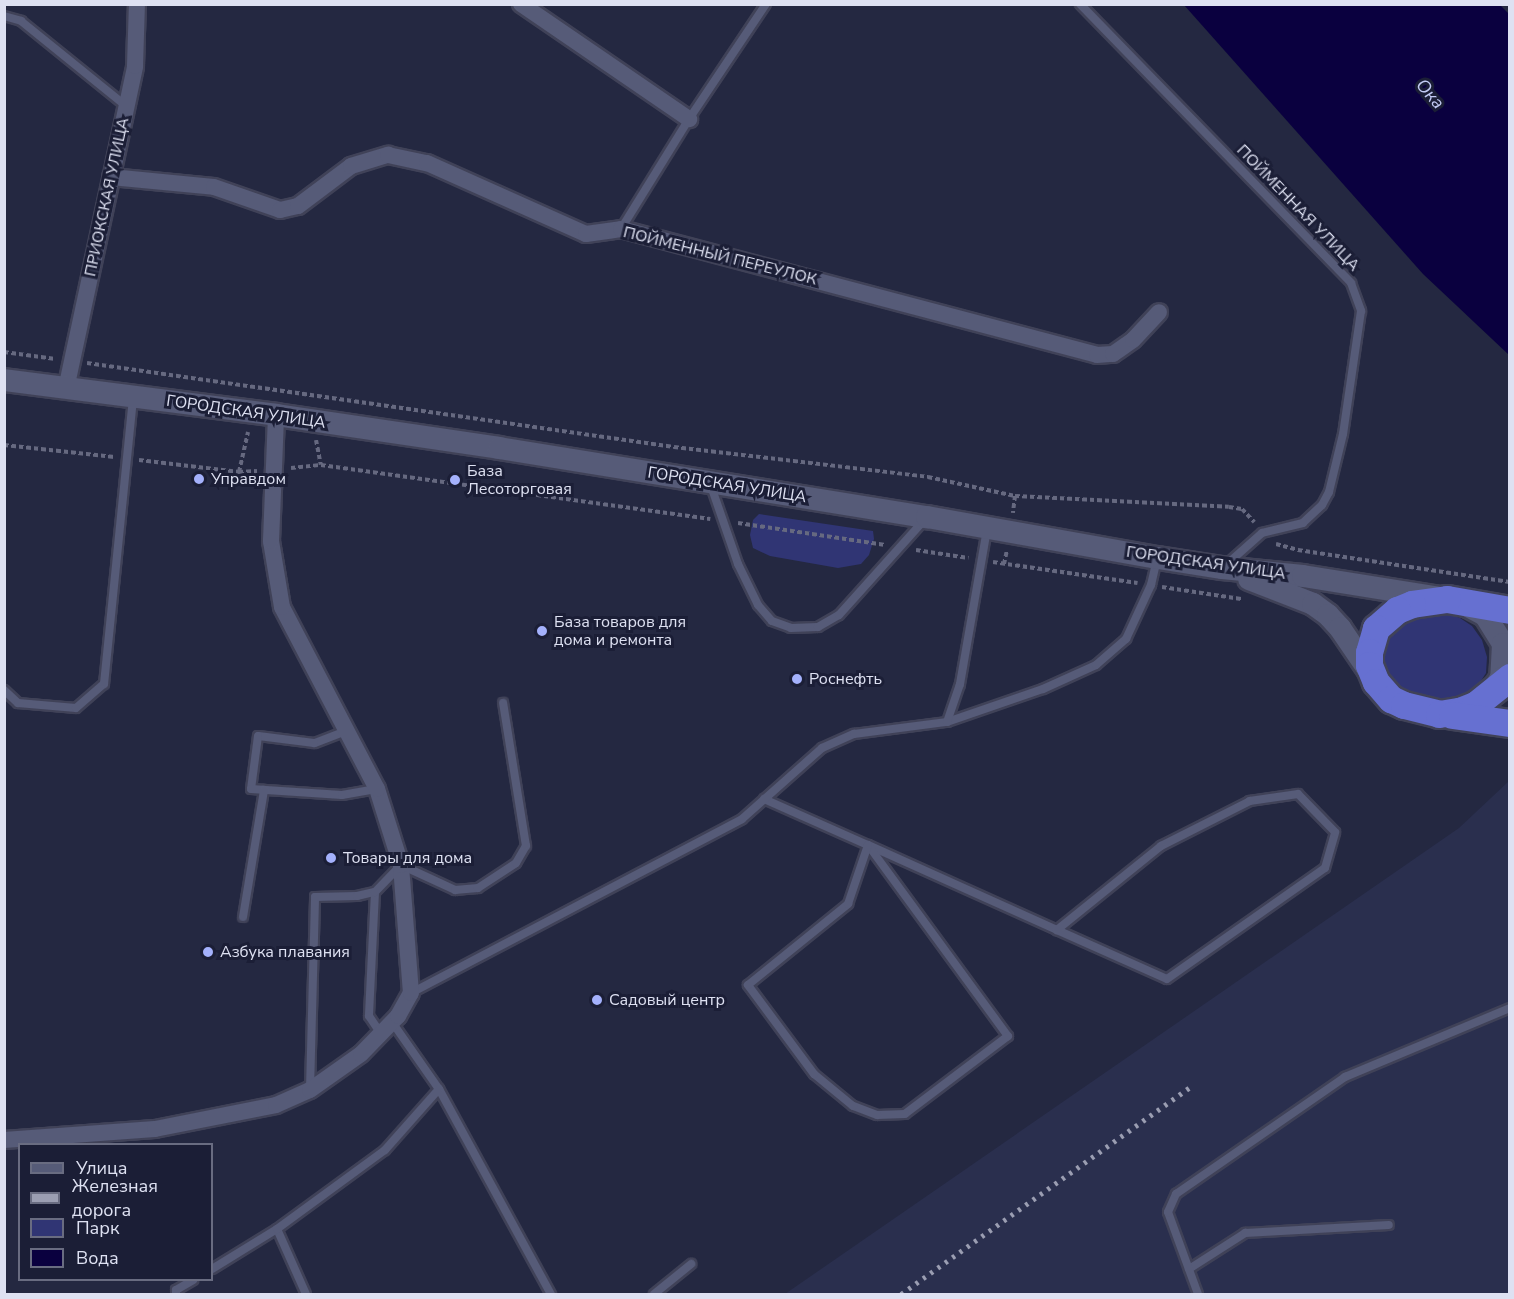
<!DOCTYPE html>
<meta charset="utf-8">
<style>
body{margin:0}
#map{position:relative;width:1514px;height:1299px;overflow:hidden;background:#242841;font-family:"Nunito Sans",sans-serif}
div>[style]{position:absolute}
.built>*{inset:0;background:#2a2f4e}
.green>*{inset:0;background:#303574}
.water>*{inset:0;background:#0a003f}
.path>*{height:4px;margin-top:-2px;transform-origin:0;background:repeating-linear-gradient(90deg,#666980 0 4.5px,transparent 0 7.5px)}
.roads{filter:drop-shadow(2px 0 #404258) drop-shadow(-2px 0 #404258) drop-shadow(0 2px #404258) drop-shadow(0 -2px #404258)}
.service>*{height:8px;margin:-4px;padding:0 4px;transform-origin:4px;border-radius:4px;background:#565b78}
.minor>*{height:16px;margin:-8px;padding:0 8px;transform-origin:8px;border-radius:8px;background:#565b78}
.secondary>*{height:22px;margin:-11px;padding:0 11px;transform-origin:11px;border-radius:11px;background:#565b78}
.trunk>*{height:27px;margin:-13.5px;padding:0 13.5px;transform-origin:13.5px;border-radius:13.5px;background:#6670d1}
.rail>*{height:4.5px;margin-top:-2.25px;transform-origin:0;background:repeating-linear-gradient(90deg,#9b9eb2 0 3px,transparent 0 9px)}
.dots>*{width:16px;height:16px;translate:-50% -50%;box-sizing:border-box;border:3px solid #1b1e36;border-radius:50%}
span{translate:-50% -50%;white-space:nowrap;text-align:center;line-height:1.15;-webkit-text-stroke:6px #1b1e36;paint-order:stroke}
.street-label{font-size:16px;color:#dee1f2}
.poi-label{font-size:16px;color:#dee1f2}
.left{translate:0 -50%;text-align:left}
.water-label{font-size:18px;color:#c2caf3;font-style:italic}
.frame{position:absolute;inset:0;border:6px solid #dee1f2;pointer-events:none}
.legend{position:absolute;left:18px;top:1143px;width:195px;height:138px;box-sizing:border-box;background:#1b1e36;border:2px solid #696c81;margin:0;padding:8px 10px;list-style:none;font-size:18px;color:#dee1f2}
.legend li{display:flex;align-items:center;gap:12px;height:30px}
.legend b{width:30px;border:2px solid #696c81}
</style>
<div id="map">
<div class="built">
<i style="clip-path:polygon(1509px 781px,1509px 1294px,785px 1294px,1459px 828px)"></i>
</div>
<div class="green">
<i style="clip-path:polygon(759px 514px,873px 531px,874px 539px,869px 555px,861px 564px,838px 568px,770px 556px,753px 548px,750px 535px,753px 520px)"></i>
<i style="clip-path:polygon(1444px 612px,1460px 618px,1472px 626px,1482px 640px,1487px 657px,1486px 673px,1477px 687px,1462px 697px,1436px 700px,1410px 693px,1394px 683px,1386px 672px,1381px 652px,1385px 637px,1407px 617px)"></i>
</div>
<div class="water">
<i style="clip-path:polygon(1499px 4px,1510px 15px,1509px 355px,1423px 274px,1184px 5px)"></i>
</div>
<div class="path">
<i style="left:4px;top:352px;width:52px;rotate:7.7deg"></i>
<i style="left:87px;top:363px;width:593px;rotate:8.14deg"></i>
<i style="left:674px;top:447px;width:256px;rotate:6.7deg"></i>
<i style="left:928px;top:477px;width:89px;rotate:12.3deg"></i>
<i style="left:1015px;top:496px;width:17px;rotate:97deg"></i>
<i style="left:316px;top:440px;width:25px;rotate:79deg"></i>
<i style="left:321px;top:465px;width:393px;rotate:7.9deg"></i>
<i style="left:4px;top:445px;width:111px;rotate:6.2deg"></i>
<i style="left:139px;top:460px;width:101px;rotate:6.8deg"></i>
<i style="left:239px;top:472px;width:18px;rotate:-3deg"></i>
<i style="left:291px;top:468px;width:30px;rotate:-6deg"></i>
<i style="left:239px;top:472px;width:41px;rotate:-77.3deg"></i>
<i style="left:1015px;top:496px;width:214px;rotate:2.9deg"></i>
<i style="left:1229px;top:507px;width:13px;rotate:9deg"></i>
<i style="left:1242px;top:509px;width:18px;rotate:47deg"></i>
<i style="left:738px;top:523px;width:149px;rotate:8.5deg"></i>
<i style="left:1276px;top:544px;width:23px;rotate:15deg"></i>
<i style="left:1298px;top:550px;width:214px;rotate:8.6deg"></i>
<i style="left:916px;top:550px;width:53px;rotate:8.7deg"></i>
<i style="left:993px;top:562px;width:146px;rotate:8.3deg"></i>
<i style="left:1004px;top:564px;width:14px;rotate:-78deg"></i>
<i style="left:1162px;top:587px;width:80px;rotate:8.6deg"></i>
</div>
<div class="roads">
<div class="service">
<i style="left:1080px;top:4px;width:389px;rotate:45.8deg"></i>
<i style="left:1351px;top:283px;width:30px;rotate:70deg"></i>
<i style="left:1361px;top:311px;width:124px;rotate:98.3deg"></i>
<i style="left:1343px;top:434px;width:60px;rotate:103.6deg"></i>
<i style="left:1329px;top:492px;width:15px;rotate:118deg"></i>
<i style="left:1322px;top:505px;width:26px;rotate:137deg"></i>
<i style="left:1303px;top:523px;width:42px;rotate:166.3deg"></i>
<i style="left:1262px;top:533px;width:47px;rotate:138.5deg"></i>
<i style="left:4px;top:16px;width:18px;rotate:16deg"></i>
<i style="left:21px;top:21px;width:135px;rotate:39deg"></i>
<i style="left:621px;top:229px;width:129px;rotate:-58.3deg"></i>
<i style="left:689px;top:119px;width:138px;rotate:-56.2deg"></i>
<i style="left:711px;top:486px;width:83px;rotate:70.9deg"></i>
<i style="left:738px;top:564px;width:46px;rotate:64deg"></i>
<i style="left:758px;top:605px;width:21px;rotate:49deg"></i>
<i style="left:772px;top:621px;width:20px;rotate:20deg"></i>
<i style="left:791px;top:628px;width:27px;rotate:-2deg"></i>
<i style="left:818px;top:627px;width:24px;rotate:-30deg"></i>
<i style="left:839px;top:615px;width:129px;rotate:-48.1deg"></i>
<i style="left:4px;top:690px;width:19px;rotate:43deg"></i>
<i style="left:18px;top:703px;width:58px;rotate:4.9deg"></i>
<i style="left:76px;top:708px;width:37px;rotate:-41deg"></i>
<i style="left:104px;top:684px;width:287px;rotate:-84.2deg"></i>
<i style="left:947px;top:722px;width:102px;rotate:-19deg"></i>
<i style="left:1043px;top:689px;width:58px;rotate:-24.4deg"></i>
<i style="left:1096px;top:665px;width:40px;rotate:-41deg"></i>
<i style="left:1126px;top:639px;width:60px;rotate:-65.2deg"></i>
<i style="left:1151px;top:585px;width:26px;rotate:-77deg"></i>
<i style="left:346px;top:731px;width:34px;rotate:159deg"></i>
<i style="left:314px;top:743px;width:56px;rotate:-172.9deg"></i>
<i style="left:258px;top:736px;width:53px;rotate:97.5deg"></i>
<i style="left:251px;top:789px;width:91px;rotate:3.8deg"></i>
<i style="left:342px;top:795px;width:36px;rotate:-10deg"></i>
<i style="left:764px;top:799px;width:114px;rotate:23.9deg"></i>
<i style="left:868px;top:845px;width:207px;rotate:24.2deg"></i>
<i style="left:1057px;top:930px;width:120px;rotate:24deg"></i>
<i style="left:1167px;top:979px;width:193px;rotate:-35.1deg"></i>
<i style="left:1325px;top:868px;width:37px;rotate:-74deg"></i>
<i style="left:1335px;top:832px;width:53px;rotate:-134.2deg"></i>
<i style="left:1298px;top:794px;width:49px;rotate:171.7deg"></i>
<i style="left:1250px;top:801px;width:100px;rotate:153.2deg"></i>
<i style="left:1161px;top:846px;width:134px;rotate:141.1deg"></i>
<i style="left:868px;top:845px;width:237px;rotate:53.8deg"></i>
<i style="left:1008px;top:1036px;width:129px;rotate:142.9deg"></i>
<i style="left:905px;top:1114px;width:28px;rotate:178deg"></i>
<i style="left:877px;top:1115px;width:26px;rotate:-159deg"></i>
<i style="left:853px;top:1106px;width:50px;rotate:-140.6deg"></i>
<i style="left:814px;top:1074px;width:111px;rotate:-126.6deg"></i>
<i style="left:748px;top:985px;width:129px;rotate:-39deg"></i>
<i style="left:848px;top:904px;width:62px;rotate:-71.3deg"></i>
<i style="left:375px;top:892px;width:124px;rotate:92.8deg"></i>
<i style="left:369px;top:1016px;width:22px;rotate:56deg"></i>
<i style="left:243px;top:917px;width:129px;rotate:-80.6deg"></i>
<i style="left:411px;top:993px;width:374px;rotate:-27.7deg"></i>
<i style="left:742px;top:819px;width:107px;rotate:-41.6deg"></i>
<i style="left:822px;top:748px;width:35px;rotate:-24deg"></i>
<i style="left:854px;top:734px;width:94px;rotate:-7.4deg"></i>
<i style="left:947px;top:722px;width:40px;rotate:-71.1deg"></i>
<i style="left:960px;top:684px;width:157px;rotate:-80.1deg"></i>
<i style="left:392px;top:1022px;width:82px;rotate:55deg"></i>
<i style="left:439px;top:1089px;width:234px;rotate:61.4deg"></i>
<i style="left:310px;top:1090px;width:193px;rotate:-88.5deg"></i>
<i style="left:315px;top:897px;width:42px;rotate:-1.4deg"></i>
<i style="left:357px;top:896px;width:18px;rotate:-13deg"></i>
<i style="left:375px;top:892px;width:37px;rotate:-46deg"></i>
<i style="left:401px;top:865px;width:60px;rotate:24.8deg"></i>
<i style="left:455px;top:890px;width:23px;rotate:-5deg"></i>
<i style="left:478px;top:888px;width:45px;rotate:-33.3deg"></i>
<i style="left:516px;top:863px;width:20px;rotate:-60deg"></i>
<i style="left:526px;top:846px;width:145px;rotate:-99.1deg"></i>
<i style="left:277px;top:1229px;width:71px;rotate:66deg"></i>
<i style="left:212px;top:1269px;width:76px;rotate:-31.6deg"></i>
<i style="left:277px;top:1229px;width:134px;rotate:-36.2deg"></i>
<i style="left:385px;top:1150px;width:81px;rotate:-48.5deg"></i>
<i style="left:1189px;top:1269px;width:67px;rotate:-32.7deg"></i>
<i style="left:1245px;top:1233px;width:144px;rotate:-3.2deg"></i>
<i style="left:176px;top:1294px;width:4px;rotate:-90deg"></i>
<i style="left:176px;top:1290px;width:20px;rotate:-30deg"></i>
<i style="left:654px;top:1294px;width:48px;rotate:-39deg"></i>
<i style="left:1198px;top:1294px;width:87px;rotate:-110.1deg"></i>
<i style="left:1168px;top:1212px;width:20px;rotate:-66deg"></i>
<i style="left:1176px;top:1194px;width:206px;rotate:-34.7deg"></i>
<i style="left:1345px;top:1077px;width:179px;rotate:-22.7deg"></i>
</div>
<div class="minor">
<i style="left:521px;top:4px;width:204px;rotate:34.4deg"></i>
<i style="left:111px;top:177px;width:103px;rotate:5.5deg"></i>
<i style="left:214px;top:187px;width:70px;rotate:19.2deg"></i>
<i style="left:280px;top:210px;width:18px;rotate:-13deg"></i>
<i style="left:298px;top:206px;width:66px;rotate:-37deg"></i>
<i style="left:351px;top:166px;width:39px;rotate:-17deg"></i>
<i style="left:388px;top:155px;width:40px;rotate:12deg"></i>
<i style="left:427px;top:163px;width:174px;rotate:24.1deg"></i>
<i style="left:586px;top:234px;width:35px;rotate:-8deg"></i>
<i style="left:621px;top:229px;width:492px;rotate:14.8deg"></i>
<i style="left:1097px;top:355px;width:16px;rotate:-4deg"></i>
<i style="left:1113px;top:354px;width:24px;rotate:-35deg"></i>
<i style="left:1133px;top:340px;width:38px;rotate:-47deg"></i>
<i style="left:66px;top:389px;width:330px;rotate:-77.9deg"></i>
<i style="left:135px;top:66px;width:62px;rotate:-88.2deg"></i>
<i style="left:4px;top:1140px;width:151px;rotate:-4.2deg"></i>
<i style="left:155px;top:1129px;width:123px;rotate:-11.2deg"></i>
<i style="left:276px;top:1105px;width:37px;rotate:-24deg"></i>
<i style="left:310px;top:1090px;width:62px;rotate:-35.2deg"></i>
<i style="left:361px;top:1054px;width:53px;rotate:-45.8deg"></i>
<i style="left:398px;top:1016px;width:26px;rotate:-61deg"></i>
<i style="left:411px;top:993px;width:128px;rotate:-94.5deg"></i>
<i style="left:401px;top:865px;width:80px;rotate:-107.5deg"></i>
<i style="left:377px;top:789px;width:205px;rotate:-117.6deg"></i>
<i style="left:282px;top:607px;width:67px;rotate:-99.5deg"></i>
<i style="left:271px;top:541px;width:126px;rotate:-87.7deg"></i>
</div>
<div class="secondary">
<i style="left:4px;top:380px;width:274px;rotate:7.3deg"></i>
<i style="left:276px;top:415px;width:225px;rotate:8.4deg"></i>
<i style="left:499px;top:448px;width:434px;rotate:9.2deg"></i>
<i style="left:927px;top:517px;width:235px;rotate:10.1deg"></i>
<i style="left:1158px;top:558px;width:65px;rotate:8.9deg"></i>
<i style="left:1222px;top:568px;width:81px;rotate:5.6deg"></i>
<i style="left:1303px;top:576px;width:146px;rotate:9.1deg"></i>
<i style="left:1447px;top:599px;width:22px;rotate:18deg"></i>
<i style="left:1468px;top:606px;width:19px;rotate:28deg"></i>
<i style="left:1485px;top:615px;width:34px;rotate:58deg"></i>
<i style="left:1503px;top:644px;width:34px;rotate:93deg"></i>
<i style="left:1501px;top:678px;width:17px;rotate:123deg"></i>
<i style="left:1249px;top:579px;width:69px;rotate:21.3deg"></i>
<i style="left:1313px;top:604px;width:19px;rotate:36deg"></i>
<i style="left:1328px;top:615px;width:18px;rotate:47deg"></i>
<i style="left:1340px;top:628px;width:57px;rotate:55.8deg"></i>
</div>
<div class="trunk">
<i style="left:1510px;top:610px;width:64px;rotate:-170.1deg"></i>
<i style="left:1447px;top:599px;width:35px;rotate:172deg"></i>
<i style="left:1412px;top:604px;width:16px;rotate:158deg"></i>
<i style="left:1397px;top:610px;width:28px;rotate:139deg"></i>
<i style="left:1376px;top:628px;width:25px;rotate:106deg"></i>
<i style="left:1369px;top:652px;width:13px;rotate:90deg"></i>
<i style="left:1369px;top:665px;width:18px;rotate:68deg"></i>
<i style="left:1376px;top:682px;width:23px;rotate:49deg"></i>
<i style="left:1391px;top:699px;width:14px;rotate:25deg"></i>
<i style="left:1404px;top:705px;width:36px;rotate:14deg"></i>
<i style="left:1439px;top:714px;width:20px;rotate:-9deg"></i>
<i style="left:1459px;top:711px;width:17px;rotate:-21deg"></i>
<i style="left:1475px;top:705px;width:45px;rotate:-38.7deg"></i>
<i style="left:1452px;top:715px;width:59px;rotate:7.9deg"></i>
</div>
</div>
<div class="rail">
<i style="left:901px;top:1294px;width:360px;rotate:-35.6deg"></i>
</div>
<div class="dots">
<i style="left:199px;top:479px;background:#a4b1fc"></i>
<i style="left:455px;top:480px;background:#a4b1fc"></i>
<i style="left:542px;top:631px;background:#a4b1fc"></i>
<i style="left:797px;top:679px;background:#a4b1fc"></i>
<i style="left:331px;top:858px;background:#a4b1fc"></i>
<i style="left:208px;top:952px;background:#a4b1fc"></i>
<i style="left:597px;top:1000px;background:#a4b1fc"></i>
</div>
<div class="street-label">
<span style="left:107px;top:197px;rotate:-78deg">ПРИОКСКАЯ УЛИЦА</span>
<span style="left:1298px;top:208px;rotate:46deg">ПОЙМЕННАЯ УЛИЦА</span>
<span style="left:720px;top:256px;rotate:14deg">ПОЙМЕННЫЙ ПЕРЕУЛОК</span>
<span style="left:246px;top:412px;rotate:8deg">ГОРОДСКАЯ УЛИЦА</span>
<span style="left:727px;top:485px;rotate:9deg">ГОРОДСКАЯ УЛИЦА</span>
<span style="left:1206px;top:563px;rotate:8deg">ГОРОДСКАЯ УЛИЦА</span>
</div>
<div class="poi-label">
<span class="left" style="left:467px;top:480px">База<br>Лесоторговая</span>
<span class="left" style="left:211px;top:479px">Управдом</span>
<span class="left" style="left:554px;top:631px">База товаров для<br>дома и ремонта</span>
<span class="left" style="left:809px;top:679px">Роснефть</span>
<span class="left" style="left:343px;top:858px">Товары для дома</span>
<span class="left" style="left:220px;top:952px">Азбука плавания</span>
<span class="left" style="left:609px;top:1000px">Садовый центр</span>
</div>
<div class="water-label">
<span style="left:1430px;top:94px;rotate:49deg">Ока</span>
</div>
<div class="frame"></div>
<ul class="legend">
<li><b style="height:8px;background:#565b78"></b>Улица</li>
<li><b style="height:8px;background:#9b9eb2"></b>Железная дорога</li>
<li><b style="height:16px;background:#303574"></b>Парк</li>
<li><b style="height:16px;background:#0a003f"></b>Вода</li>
</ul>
</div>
